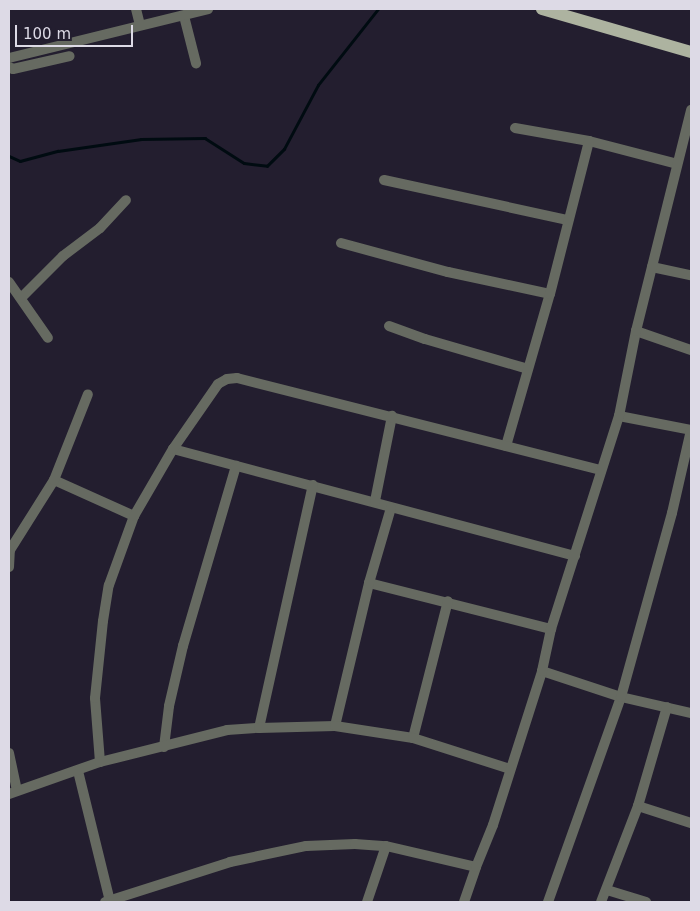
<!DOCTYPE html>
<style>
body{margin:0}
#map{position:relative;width:700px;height:911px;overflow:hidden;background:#231e2f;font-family:"DejaVu Sans",sans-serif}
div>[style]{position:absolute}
.stream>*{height:2.5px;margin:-1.25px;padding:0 1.25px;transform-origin:1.25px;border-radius:1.25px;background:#000b11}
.minor>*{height:10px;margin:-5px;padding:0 5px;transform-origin:5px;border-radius:5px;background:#666a61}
.major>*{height:12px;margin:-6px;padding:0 6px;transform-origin:6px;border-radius:6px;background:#adb3a0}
span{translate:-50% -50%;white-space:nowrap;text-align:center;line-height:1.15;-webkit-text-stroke:5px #231e2f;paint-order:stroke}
.frame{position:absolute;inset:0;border:10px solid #dddae6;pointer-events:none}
.scale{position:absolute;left:15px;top:25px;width:118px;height:22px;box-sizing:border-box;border:2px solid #dddae6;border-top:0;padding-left:6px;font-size:15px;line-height:18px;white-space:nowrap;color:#dddae6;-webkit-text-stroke:4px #231e2f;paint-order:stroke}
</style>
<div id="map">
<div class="stream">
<i style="left:9px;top:156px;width:12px;rotate:24deg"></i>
<i style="left:20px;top:161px;width:39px;rotate:-15deg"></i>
<i style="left:58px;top:151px;width:84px;rotate:-8.2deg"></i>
<i style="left:141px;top:139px;width:64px;rotate:-0.9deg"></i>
<i style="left:205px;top:138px;width:46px;rotate:32.7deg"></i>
<i style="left:244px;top:163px;width:23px;rotate:7deg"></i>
<i style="left:267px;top:166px;width:24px;rotate:-45deg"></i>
<i style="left:284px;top:149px;width:72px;rotate:-62deg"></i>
<i style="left:318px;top:85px;width:97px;rotate:-51.7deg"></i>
</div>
<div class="minor">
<i style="left:136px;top:9px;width:16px;rotate:76deg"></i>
<i style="left:184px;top:16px;width:49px;rotate:75.7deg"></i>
<i style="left:9px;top:58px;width:205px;rotate:-13.8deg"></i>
<i style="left:9px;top:67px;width:4px;rotate:27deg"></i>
<i style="left:13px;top:69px;width:58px;rotate:-12.8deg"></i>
<i style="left:515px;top:128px;width:75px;rotate:10deg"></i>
<i style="left:589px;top:141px;width:91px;rotate:14.6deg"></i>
<i style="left:384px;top:180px;width:187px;rotate:12.3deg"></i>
<i style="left:341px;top:243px;width:111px;rotate:15.2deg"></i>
<i style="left:448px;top:272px;width:104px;rotate:12.2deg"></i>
<i style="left:652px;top:267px;width:40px;rotate:12deg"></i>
<i style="left:9px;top:282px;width:68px;rotate:55.1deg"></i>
<i style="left:21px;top:298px;width:59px;rotate:-45deg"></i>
<i style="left:63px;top:256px;width:46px;rotate:-37.1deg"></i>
<i style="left:100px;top:228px;width:38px;rotate:-47deg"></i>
<i style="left:389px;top:326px;width:38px;rotate:20deg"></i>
<i style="left:425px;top:339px;width:107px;rotate:16.2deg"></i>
<i style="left:636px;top:331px;width:58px;rotate:19.1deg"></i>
<i style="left:619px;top:416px;width:73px;rotate:11deg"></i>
<i style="left:506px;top:446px;width:158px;rotate:-73.9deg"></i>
<i style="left:550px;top:294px;width:158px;rotate:-75.7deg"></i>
<i style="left:173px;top:449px;width:416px;rotate:14.9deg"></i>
<i style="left:54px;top:480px;width:88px;rotate:24.2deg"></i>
<i style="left:375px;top:501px;width:87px;rotate:-78.7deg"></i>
<i style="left:9px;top:567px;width:17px;rotate:-87deg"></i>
<i style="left:10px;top:550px;width:83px;rotate:-57.8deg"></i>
<i style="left:54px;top:480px;width:92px;rotate:-68.4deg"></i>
<i style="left:369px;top:583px;width:188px;rotate:14.2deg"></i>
<i style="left:542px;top:671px;width:83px;rotate:18.2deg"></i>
<i style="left:621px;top:697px;width:72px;rotate:12.9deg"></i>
<i style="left:335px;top:726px;width:147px;rotate:-76.6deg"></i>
<i style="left:369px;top:583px;width:78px;rotate:-73.7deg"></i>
<i style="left:259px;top:728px;width:249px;rotate:-77.5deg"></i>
<i style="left:413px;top:738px;width:141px;rotate:-75.7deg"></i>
<i style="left:164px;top:747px;width:41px;rotate:-83deg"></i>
<i style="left:169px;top:706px;width:62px;rotate:-76.9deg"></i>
<i style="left:183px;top:646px;width:188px;rotate:-73.6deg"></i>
<i style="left:9px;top:753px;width:38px;rotate:78deg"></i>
<i style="left:100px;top:762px;width:64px;rotate:-94.5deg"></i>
<i style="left:95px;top:698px;width:77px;rotate:-84.1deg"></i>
<i style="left:103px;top:621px;width:36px;rotate:-81deg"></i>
<i style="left:109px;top:585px;width:73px;rotate:-70.1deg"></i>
<i style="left:134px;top:516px;width:78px;rotate:-59.8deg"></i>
<i style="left:173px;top:449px;width:79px;rotate:-55.3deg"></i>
<i style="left:218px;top:384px;width:10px;rotate:-29deg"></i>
<i style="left:227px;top:379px;width:10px;rotate:-6deg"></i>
<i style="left:237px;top:378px;width:375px;rotate:14.2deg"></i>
<i style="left:78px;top:771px;width:134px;rotate:76.2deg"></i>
<i style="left:9px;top:794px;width:96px;rotate:-19.4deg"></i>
<i style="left:100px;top:762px;width:131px;rotate:-14.1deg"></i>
<i style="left:227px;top:730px;width:32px;rotate:-4deg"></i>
<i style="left:259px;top:728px;width:76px;rotate:-1.5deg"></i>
<i style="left:335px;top:726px;width:79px;rotate:8.7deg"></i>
<i style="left:413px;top:738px;width:102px;rotate:17.7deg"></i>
<i style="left:638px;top:806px;width:56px;rotate:17.8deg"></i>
<i style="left:607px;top:890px;width:41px;rotate:17.1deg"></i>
<i style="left:105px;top:902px;width:131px;rotate:-17.7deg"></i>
<i style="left:230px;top:862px;width:78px;rotate:-11.9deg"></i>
<i style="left:306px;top:846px;width:49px;rotate:-2.3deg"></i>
<i style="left:355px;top:844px;width:31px;rotate:4deg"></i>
<i style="left:386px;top:846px;width:92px;rotate:13.1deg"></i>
<i style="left:367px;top:902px;width:59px;rotate:-71.3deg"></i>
<i style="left:464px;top:902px;width:37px;rotate:-71deg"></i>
<i style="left:476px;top:867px;width:45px;rotate:-68deg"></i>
<i style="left:493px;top:825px;width:162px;rotate:-72.3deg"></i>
<i style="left:542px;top:671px;width:43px;rotate:-77.9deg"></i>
<i style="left:551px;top:629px;width:224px;rotate:-72.3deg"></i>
<i style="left:619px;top:416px;width:87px;rotate:-78.7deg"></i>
<i style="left:636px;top:331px;width:228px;rotate:-76deg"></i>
<i style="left:548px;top:902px;width:218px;rotate:-70.4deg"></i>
<i style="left:621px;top:697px;width:191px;rotate:-74.5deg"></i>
<i style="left:672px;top:513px;width:85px;rotate:-77.1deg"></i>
<i style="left:601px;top:902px;width:103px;rotate:-68.9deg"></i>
<i style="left:638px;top:806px;width:103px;rotate:-73.7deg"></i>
</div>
<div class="major">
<i style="left:542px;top:9px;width:155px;rotate:16.1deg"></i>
</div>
<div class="frame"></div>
<div class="scale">100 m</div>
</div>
